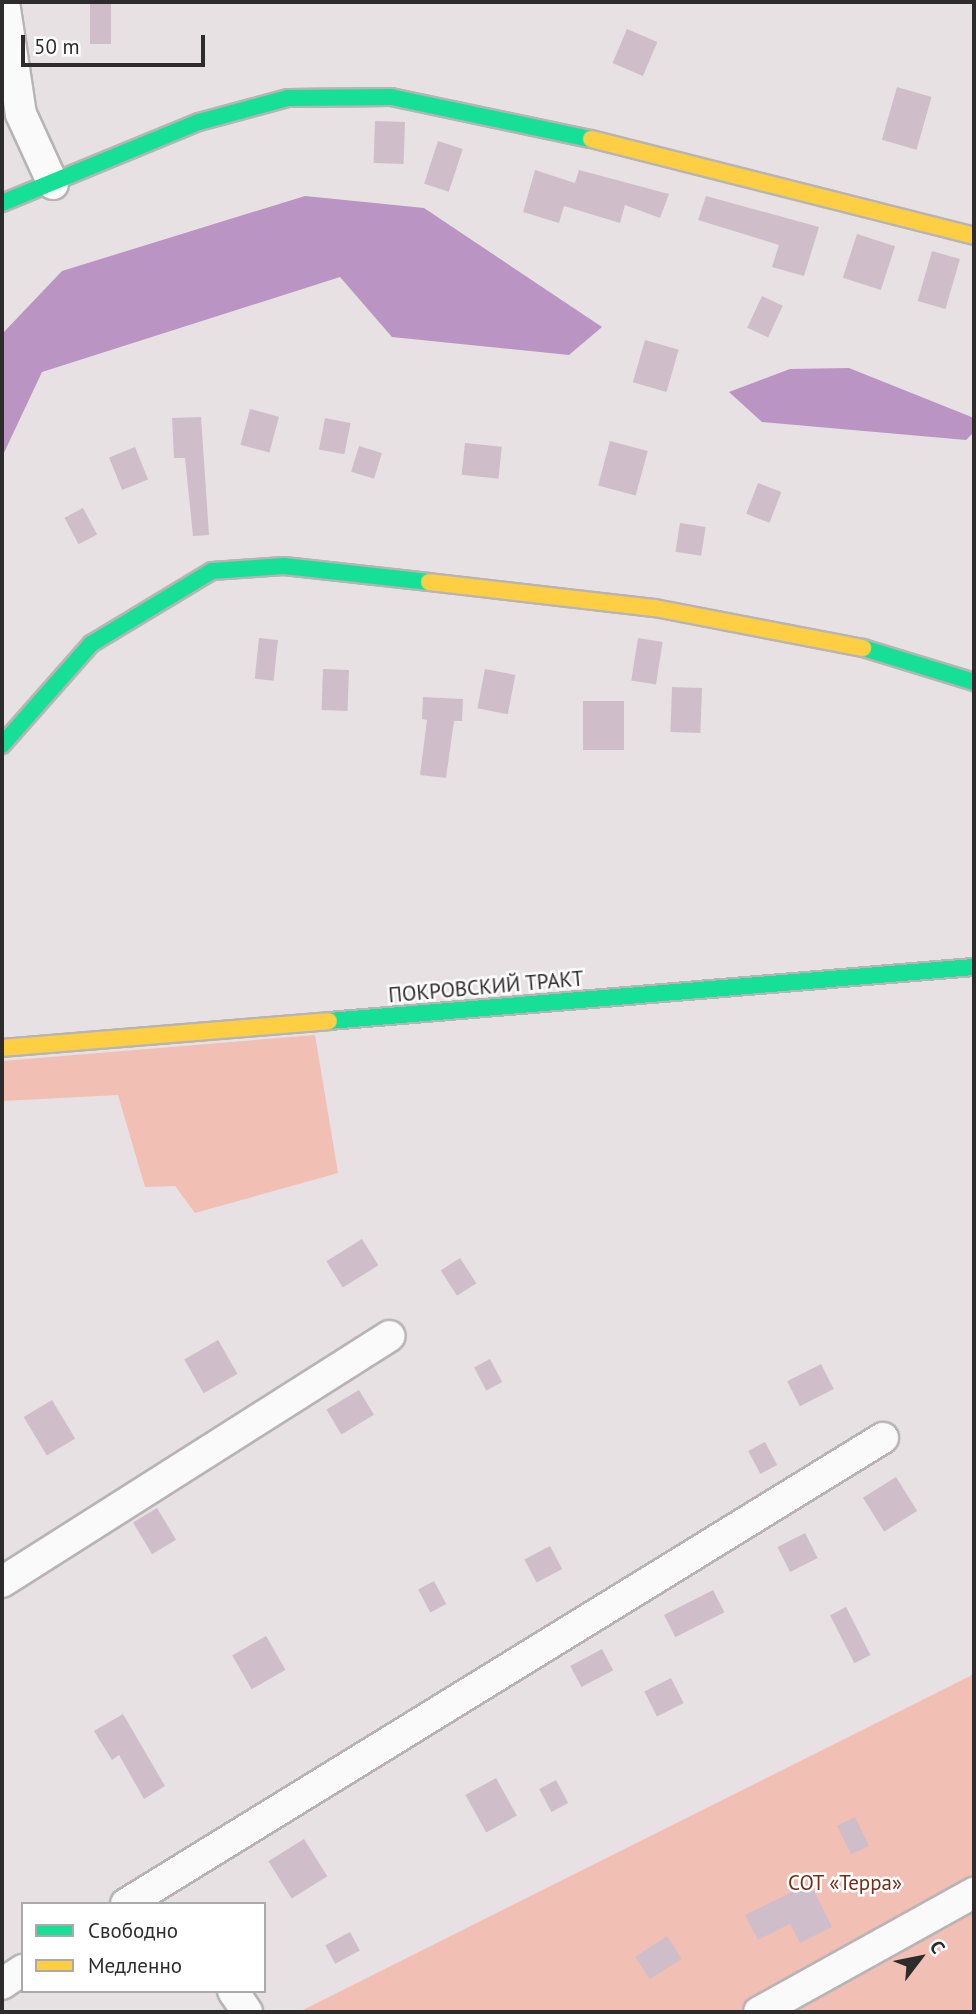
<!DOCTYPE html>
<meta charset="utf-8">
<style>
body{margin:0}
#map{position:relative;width:976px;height:2014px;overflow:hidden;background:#e7e1e3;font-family:"PT Sans",sans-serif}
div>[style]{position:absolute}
.green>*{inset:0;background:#f1bfb3}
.water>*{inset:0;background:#ba94c2}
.building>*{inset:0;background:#cfbec9;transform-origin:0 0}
.roads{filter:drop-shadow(2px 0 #b8b4b5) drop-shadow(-2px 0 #b8b4b5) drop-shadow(0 2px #b8b4b5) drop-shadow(0 -2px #b8b4b5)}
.street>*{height:30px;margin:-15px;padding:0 15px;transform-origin:15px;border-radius:15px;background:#fbfafb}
.fast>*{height:16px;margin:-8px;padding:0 8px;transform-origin:8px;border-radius:8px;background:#16e098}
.slow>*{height:16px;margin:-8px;padding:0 8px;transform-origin:8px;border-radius:8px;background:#ffcf43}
span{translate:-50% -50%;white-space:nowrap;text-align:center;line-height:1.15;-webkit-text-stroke:5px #fff;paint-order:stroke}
.street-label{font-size:21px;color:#2e2b2c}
.park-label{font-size:21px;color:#782c17}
.frame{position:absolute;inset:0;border:4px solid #2e2b2c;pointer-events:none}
.legend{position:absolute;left:21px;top:1902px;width:245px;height:91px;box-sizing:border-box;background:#fff;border:2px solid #abaaab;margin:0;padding:9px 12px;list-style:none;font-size:21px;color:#2e2b2c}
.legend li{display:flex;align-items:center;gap:14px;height:35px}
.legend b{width:35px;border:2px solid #abaaab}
.north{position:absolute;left:885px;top:1923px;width:70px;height:70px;-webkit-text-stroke:5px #fff;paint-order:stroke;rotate:58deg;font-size:19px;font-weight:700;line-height:28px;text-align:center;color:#2e2b2c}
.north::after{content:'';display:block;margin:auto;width:24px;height:32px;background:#2e2b2c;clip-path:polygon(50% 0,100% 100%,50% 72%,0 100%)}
.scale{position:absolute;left:21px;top:35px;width:184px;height:32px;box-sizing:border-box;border:4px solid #2e2b2c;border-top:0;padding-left:9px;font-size:21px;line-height:24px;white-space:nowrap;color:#2e2b2c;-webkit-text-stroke:5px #fff;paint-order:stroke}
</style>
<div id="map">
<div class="green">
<i style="clip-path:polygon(315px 1035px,338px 1173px,195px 1213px,175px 1186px,145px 1187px,118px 1095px,2px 1101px,2px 1061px)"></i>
<i style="clip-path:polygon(974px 1674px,974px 2012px,299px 2012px)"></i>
</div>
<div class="water">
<i style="clip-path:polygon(305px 196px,424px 208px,602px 327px,569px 355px,392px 337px,340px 277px,42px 372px,2px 457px,2px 334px,62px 271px)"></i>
<i style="clip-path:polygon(849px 368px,974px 418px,974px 432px,966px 440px,762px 422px,729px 392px,790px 369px)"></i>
</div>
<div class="building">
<i style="left:90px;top:2px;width:21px;height:42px"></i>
<i style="left:627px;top:29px;width:33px;height:37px;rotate:23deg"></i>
<i style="left:897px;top:87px;width:36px;height:55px;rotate:16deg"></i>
<i style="left:375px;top:121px;width:30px;height:42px;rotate:2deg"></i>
<i style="left:438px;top:141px;width:26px;height:45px;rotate:18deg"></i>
<i style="clip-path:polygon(535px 170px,575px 183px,579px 170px,669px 194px,660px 218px,625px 205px,620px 223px,564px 206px,559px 223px,523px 212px)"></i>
<i style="clip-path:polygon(706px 196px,819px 227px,804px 276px,772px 267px,779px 245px,698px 220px)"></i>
<i style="left:857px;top:234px;width:40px;height:46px;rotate:18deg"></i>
<i style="left:932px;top:251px;width:29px;height:52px;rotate:16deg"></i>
<i style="left:762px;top:296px;width:23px;height:35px;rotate:25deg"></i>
<i style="left:645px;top:340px;width:35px;height:44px;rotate:16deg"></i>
<i style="left:250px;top:409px;width:30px;height:37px;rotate:15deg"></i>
<i style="clip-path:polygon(201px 417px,209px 535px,193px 536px,185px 458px,174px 458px,172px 418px)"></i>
<i style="left:325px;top:418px;width:26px;height:32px;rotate:11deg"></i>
<i style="left:610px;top:441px;width:39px;height:46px;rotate:15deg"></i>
<i style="left:465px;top:443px;width:37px;height:32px;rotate:6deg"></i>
<i style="left:359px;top:446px;width:24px;height:27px;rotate:17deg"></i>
<i style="left:135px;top:447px;width:35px;height:28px;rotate:68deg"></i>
<i style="left:758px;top:483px;width:25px;height:33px;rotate:21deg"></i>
<i style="left:83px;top:508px;width:30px;height:21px;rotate:62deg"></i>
<i style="left:680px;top:523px;width:26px;height:29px;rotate:9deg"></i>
<i style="left:259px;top:638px;width:19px;height:41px;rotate:6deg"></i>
<i style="left:638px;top:638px;width:25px;height:43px;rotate:9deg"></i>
<i style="left:323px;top:669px;width:26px;height:41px;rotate:2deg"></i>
<i style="left:485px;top:669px;width:31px;height:40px;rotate:11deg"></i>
<i style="left:672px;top:687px;width:30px;height:45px;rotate:2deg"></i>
<i style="clip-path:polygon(423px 697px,463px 699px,462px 721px,454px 721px,446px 778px,420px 775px,427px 720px,422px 719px)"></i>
<i style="left:583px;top:701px;width:41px;height:49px"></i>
<i style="left:362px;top:1239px;width:31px;height:42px;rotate:58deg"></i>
<i style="left:460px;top:1258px;width:30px;height:23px;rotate:57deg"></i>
<i style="left:218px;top:1340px;width:39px;height:39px;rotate:60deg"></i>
<i style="left:490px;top:1359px;width:26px;height:18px;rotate:62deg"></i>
<i style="left:821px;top:1364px;width:28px;height:38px;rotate:63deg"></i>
<i style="left:359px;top:1390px;width:29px;height:38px;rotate:59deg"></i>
<i style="left:52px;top:1400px;width:45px;height:33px;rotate:59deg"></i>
<i style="left:765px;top:1442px;width:26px;height:19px;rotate:62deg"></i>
<i style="left:896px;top:1477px;width:40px;height:39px;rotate:58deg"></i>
<i style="left:157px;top:1508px;width:37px;height:28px;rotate:59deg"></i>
<i style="left:805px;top:1533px;width:28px;height:31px;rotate:63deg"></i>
<i style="left:550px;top:1546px;width:26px;height:29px;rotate:62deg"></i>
<i style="left:434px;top:1581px;width:26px;height:18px;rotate:62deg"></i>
<i style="left:713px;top:1590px;width:25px;height:55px;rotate:63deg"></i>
<i style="left:846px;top:1607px;width:54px;height:18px;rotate:63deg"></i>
<i style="left:266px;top:1636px;width:39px;height:39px;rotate:60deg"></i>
<i style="left:602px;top:1649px;width:24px;height:36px;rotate:62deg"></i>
<i style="left:671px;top:1678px;width:28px;height:30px;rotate:63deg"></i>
<i style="clip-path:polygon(123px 1714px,165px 1786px,144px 1799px,119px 1755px,112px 1760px,94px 1731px)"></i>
<i style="left:496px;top:1778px;width:43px;height:35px;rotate:61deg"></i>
<i style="left:556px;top:1780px;width:26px;height:19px;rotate:62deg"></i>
<i style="left:855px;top:1817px;width:32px;height:20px;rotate:64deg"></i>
<i style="left:304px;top:1839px;width:44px;height:42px;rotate:58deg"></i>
<i style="clip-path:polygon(810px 1883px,832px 1927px,800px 1943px,790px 1924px,758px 1940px,745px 1915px)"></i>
<i style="left:350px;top:1932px;width:21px;height:28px;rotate:62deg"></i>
<i style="left:667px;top:1936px;width:27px;height:38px;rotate:57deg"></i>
</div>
<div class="roads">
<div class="street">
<i style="left:4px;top:2px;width:113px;rotate:81.4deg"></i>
<i style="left:21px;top:114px;width:77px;rotate:65.4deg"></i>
<i style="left:2px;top:1582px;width:459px;rotate:-32.4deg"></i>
<i style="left:126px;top:1904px;width:889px;rotate:-31.62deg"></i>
<i style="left:2px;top:1984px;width:25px;rotate:-34deg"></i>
<i style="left:233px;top:1991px;width:25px;rotate:56deg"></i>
<i style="left:759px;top:2012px;width:246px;rotate:-29deg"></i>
</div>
<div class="fast">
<i style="left:2px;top:203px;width:213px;rotate:-22.4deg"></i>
<i style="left:199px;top:122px;width:92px;rotate:-15.1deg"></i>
<i style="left:288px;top:98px;width:103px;rotate:-0.6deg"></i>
<i style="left:391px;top:97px;width:204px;rotate:11.9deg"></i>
<i style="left:863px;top:648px;width:116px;rotate:17deg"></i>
<i style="left:2px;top:745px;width:135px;rotate:-48.6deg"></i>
<i style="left:91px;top:644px;width:141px;rotate:-31.1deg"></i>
<i style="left:212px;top:571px;width:72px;rotate:-4deg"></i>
<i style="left:284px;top:566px;width:146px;rotate:6.3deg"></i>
<i style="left:329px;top:1021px;width:647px;rotate:-4.79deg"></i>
</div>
<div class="slow">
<i style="left:591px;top:139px;width:395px;rotate:14.2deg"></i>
<i style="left:429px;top:582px;width:227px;rotate:6.6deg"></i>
<i style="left:655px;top:608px;width:212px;rotate:10.9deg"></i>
<i style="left:2px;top:1048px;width:328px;rotate:-4.7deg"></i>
</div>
</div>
<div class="street-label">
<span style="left:486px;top:987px;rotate:-5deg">ПОКРОВСКИЙ ТРАКТ</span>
</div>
<div class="park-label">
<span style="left:845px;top:1883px">СОТ «Терра»</span>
</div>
<div class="frame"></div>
<ul class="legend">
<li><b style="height:9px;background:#16e098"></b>Свободно</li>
<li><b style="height:9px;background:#ffcf43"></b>Медленно</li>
</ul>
<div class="north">С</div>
<div class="scale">50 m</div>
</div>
